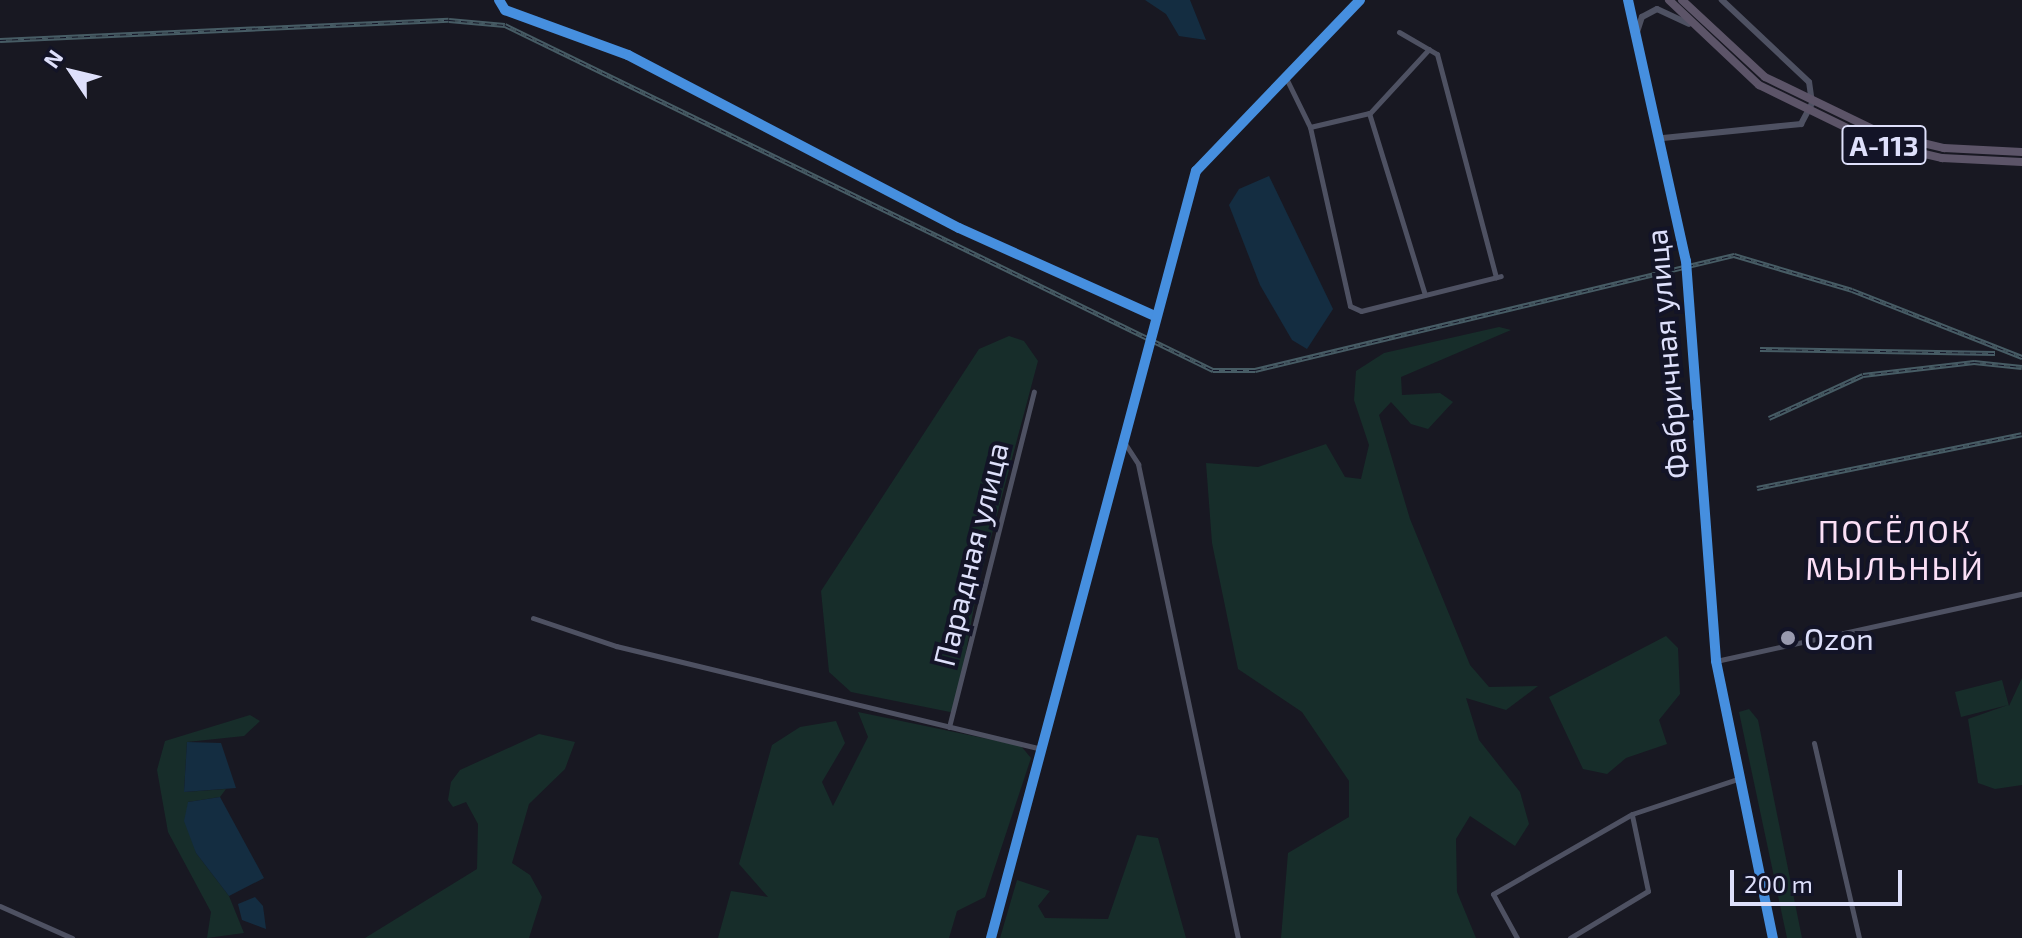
<!DOCTYPE html>
<meta charset="utf-8">
<style>
body{margin:0}
#map{position:relative;width:2022px;height:938px;overflow:hidden;background:#181822;font-family:"Exo 2",sans-serif}
div>[style]{position:absolute}
.green>*{inset:0;background:#172d2a}
.water>*{inset:0;background:#142d41}
.minor>*{height:5px;margin:-2.5px;padding:0 2.5px;transform-origin:2.5px;border-radius:2.5px;background:#4e5162}
.tertiary>*{height:6px;margin:-3px;padding:0 3px;transform-origin:3px;border-radius:3px;background:#4e5162}
.trunk>*{height:8px;margin:-4px;padding:0 4px;transform-origin:4px;border-radius:4px;background:#5c5468}
.rail>*{height:5px;margin-top:-2.5px;transform-origin:0;background:repeating-linear-gradient(90deg,#131427 0 6px,#475c65 0 12px);box-sizing:border-box;border-block:2px solid #475c65}
.trunk-bridge>*{height:8px;margin:-4px;padding:0 4px;transform-origin:4px;border-radius:4px;background:#5c5468}
.cycleway>*{height:10px;margin:-5px;padding:0 5px;transform-origin:5px;border-radius:5px;background:#468fdf}
.dots>*{width:22px;height:22px;translate:-50% -50%;box-sizing:border-box;border:4px solid #131427;border-radius:50%}
span{translate:-50% -50%;white-space:nowrap;text-align:center;line-height:1.15;-webkit-text-stroke:8px #131427;paint-order:stroke}
.shield-label span{padding:2px 6px;background:#131427;border:2px solid;border-radius:6px;-webkit-text-stroke-width:0}
.shield-label{font-size:28px;color:#dee0fb;font-weight:700}
.street-label{font-size:30px;color:#dee0fb}
.poi-label{font-size:30px;color:#dee0fb}
.left{translate:0 -50%;text-align:left}
.neighbourhood-label{font-size:32px;color:#fbdff6;letter-spacing:2px}
.north{position:absolute;left:32px;top:32px;width:80px;height:80px;-webkit-text-stroke:6px #131427;paint-order:stroke;rotate:305deg;font-size:22px;font-weight:700;line-height:32px;text-align:center;color:#dee0fb}
.north::after{content:'';display:block;margin:auto;width:28px;height:36px;background:#dee0fb;clip-path:polygon(50% 0,100% 100%,50% 72%,0 100%)}
.scale{position:absolute;left:1730px;top:870px;width:172px;height:36px;box-sizing:border-box;border:4px solid #dee0fb;border-top:0;padding-left:10px;font-size:24px;line-height:28px;white-space:nowrap;color:#dee0fb;-webkit-text-stroke:6px #131427;paint-order:stroke}
</style>
<div id="map">
<div class="green">
<i style="clip-path:polygon(1499px 327px,1511px 330px,1401px 377px,1402px 395px,1440px 393px,1453px 402px,1428px 429px,1411px 424px,1391px 402px,1379px 415px,1410px 519px,1470px 665px,1489px 687px,1538px 686px,1506px 710px,1466px 698px,1479px 740px,1520px 792px,1529px 824px,1515px 846px,1470px 816px,1456px 839px,1457px 892px,1476px 938px,1281px 938px,1288px 853px,1349px 817px,1349px 781px,1302px 712px,1238px 669px,1212px 543px,1206px 463px,1258px 467px,1326px 444px,1345px 477px,1361px 479px,1369px 445px,1354px 400px,1356px 371px,1384px 353px)"></i>
<i style="clip-path:polygon(1009px 336px,1024px 341px,1038px 361px,977px 590px,955px 713px,851px 692px,829px 672px,821px 591px,979px 349px)"></i>
<i style="clip-path:polygon(1666px 636px,1678px 648px,1680px 694px,1659px 720px,1667px 744px,1626px 758px,1607px 774px,1583px 769px,1549px 697px)"></i>
<i style="clip-path:polygon(2022px 678px,2022px 785px,1995px 789px,1978px 783px,1968px 719px,2008px 705px,1961px 717px,1955px 692px,2002px 680px,2009px 706px)"></i>
<i style="clip-path:polygon(1749px 709px,1758px 720px,1802px 938px,1787px 938px,1739px 712px)"></i>
<i style="clip-path:polygon(858px 712px,1021px 746px,1031px 758px,985px 897px,957px 911px,949px 938px,718px 938px,731px 891px,768px 897px,739px 864px,772px 745px,800px 727px,836px 721px,845px 743px,822px 782px,833px 806px,868px 737px)"></i>
<i style="clip-path:polygon(250px 715px,260px 721px,244px 736px,187px 742px,184px 792px,226px 789px,220px 797px,188px 802px,196px 853px,229px 896px,244px 933px,207px 938px,211px 912px,168px 832px,157px 770px,165px 741px)"></i>
<i style="clip-path:polygon(539px 734px,575px 742px,565px 769px,529px 804px,512px 863px,530px 875px,542px 897px,529px 938px,365px 938px,477px 869px,478px 824px,466px 802px,453px 807px,448px 800px,451px 782px,460px 770px)"></i>
<i style="clip-path:polygon(1137px 835px,1158px 838px,1186px 938px,1000px 938px,1017px 880px,1050px 891px,1038px 906px,1045px 918px,1108px 919px)"></i>
</div>
<div class="water">
<i style="clip-path:polygon(1145px 0,1190px 0,1206px 40px,1179px 36px,1166px 14px)"></i>
<i style="clip-path:polygon(1269px 176px,1333px 309px,1307px 349px,1292px 340px,1260px 285px,1229px 205px,1239px 189px)"></i>
<i style="clip-path:polygon(187px 742px,221px 743px,236px 788px,184px 792px)"></i>
<i style="clip-path:polygon(220px 797px,264px 878px,229px 896px,196px 853px,184px 821px,188px 802px)"></i>
<i style="clip-path:polygon(255px 897px,263px 906px,266px 929px,242px 920px,238px 904px)"></i>
</div>
<div class="minor">
<i style="left:499px;top:0;width:12px;rotate:59deg"></i>
<i style="left:505px;top:10px;width:131px;rotate:20.1deg"></i>
<i style="left:628px;top:55px;width:373px;rotate:27.6deg"></i>
<i style="left:959px;top:228px;width:215px;rotate:24.2deg"></i>
<i style="left:1399px;top:32px;width:44px;rotate:30.1deg"></i>
<i style="left:1437px;top:54px;width:231px;rotate:75.2deg"></i>
<i style="left:1286px;top:78px;width:55px;rotate:63.9deg"></i>
<i style="left:1310px;top:127px;width:183px;rotate:77.4deg"></i>
<i style="left:1350px;top:306px;width:12px;rotate:24deg"></i>
<i style="left:1361px;top:311px;width:144px;rotate:-14deg"></i>
<i style="left:1370px;top:113px;width:87px;rotate:-47.3deg"></i>
<i style="left:1310px;top:127px;width:61px;rotate:-13.3deg"></i>
<i style="left:1369px;top:113px;width:190px;rotate:72.9deg"></i>
<i style="left:1122px;top:439px;width:30px;rotate:57deg"></i>
<i style="left:1138px;top:464px;width:484px;rotate:78.1deg"></i>
<i style="left:533px;top:618px;width:88px;rotate:18.6deg"></i>
<i style="left:616px;top:646px;width:437px;rotate:13.6deg"></i>
<i style="left:1716px;top:661px;width:313px;rotate:-12.4deg"></i>
<i style="left:949px;top:727px;width:346px;rotate:-75.8deg"></i>
<i style="left:1814px;top:743px;width:200px;rotate:77deg"></i>
<i style="left:0;top:906px;width:79px;rotate:24deg"></i>
<i style="left:991px;top:938px;width:794px;rotate:-75.04deg"></i>
<i style="left:1196px;top:171px;width:237px;rotate:-46.2deg"></i>
<i style="left:1517px;top:938px;width:50px;rotate:-118.6deg"></i>
<i style="left:1493px;top:894px;width:160px;rotate:-29.9deg"></i>
<i style="left:1632px;top:814px;width:114px;rotate:-18.4deg"></i>
<i style="left:1570px;top:938px;width:91px;rotate:-31.1deg"></i>
<i style="left:1648px;top:891px;width:78px;rotate:-101.9deg"></i>
</div>
<div class="tertiary">
<i style="left:1628px;top:0;width:267px;rotate:77.5deg"></i>
<i style="left:1686px;top:261px;width:401px;rotate:85.7deg"></i>
<i style="left:1716px;top:661px;width:283px;rotate:78.4deg"></i>
<i style="left:1637px;top:32px;width:16px;rotate:-72deg"></i>
<i style="left:1642px;top:17px;width:17px;rotate:-28deg"></i>
<i style="left:1657px;top:9px;width:35px;rotate:25deg"></i>
<i style="left:1663px;top:138px;width:139px;rotate:-5.8deg"></i>
<i style="left:1801px;top:124px;width:24px;rotate:-62deg"></i>
<i style="left:1812px;top:103px;width:21px;rotate:-98deg"></i>
<i style="left:1809px;top:82px;width:120px;rotate:-136.7deg"></i>
</div>
<div class="trunk">
<i style="left:1669px;top:0;width:124px;rotate:43.4deg"></i>
<i style="left:1682px;top:0;width:113px;rotate:42.9deg"></i>
</div>
<div class="rail">
<i style="left:0;top:40px;width:449px;rotate:-2.6deg"></i>
<i style="left:449px;top:20px;width:56px;rotate:5.1deg"></i>
<i style="left:505px;top:25px;width:788px;rotate:25.98deg"></i>
<i style="left:1213px;top:370px;width:42px"></i>
<i style="left:1255px;top:370px;width:493px;rotate:-13.5deg"></i>
<i style="left:1734px;top:255px;width:123px;rotate:16.5deg"></i>
<i style="left:1852px;top:290px;width:183px;rotate:21.5deg"></i>
<i style="left:1760px;top:349px;width:235px;rotate:1deg"></i>
<i style="left:1769px;top:418px;width:103px;rotate:-24.6deg"></i>
<i style="left:1863px;top:375px;width:112px;rotate:-6.7deg"></i>
<i style="left:1974px;top:362px;width:48px;rotate:5.9deg"></i>
<i style="left:1757px;top:488px;width:270px;rotate:-11.5deg"></i>
</div>
<div class="trunk-bridge">
<i style="left:1765px;top:77px;width:129px;rotate:25.8deg"></i>
<i style="left:1881px;top:133px;width:65px;rotate:13.4deg"></i>
<i style="left:1944px;top:148px;width:78px;rotate:2.9deg"></i>
<i style="left:1759px;top:85px;width:132px;rotate:26deg"></i>
<i style="left:1878px;top:143px;width:66px;rotate:13.2deg"></i>
<i style="left:1942px;top:158px;width:80px;rotate:2.9deg"></i>
</div>
<div class="cycleway">
<i style="left:499px;top:0;width:12px;rotate:59deg"></i>
<i style="left:505px;top:10px;width:131px;rotate:20.1deg"></i>
<i style="left:628px;top:55px;width:373px;rotate:27.6deg"></i>
<i style="left:959px;top:228px;width:215px;rotate:24.2deg"></i>
<i style="left:1628px;top:0;width:267px;rotate:77.5deg"></i>
<i style="left:1686px;top:261px;width:401px;rotate:85.7deg"></i>
<i style="left:1716px;top:661px;width:283px;rotate:78.4deg"></i>
<i style="left:991px;top:938px;width:794px;rotate:-75.04deg"></i>
<i style="left:1196px;top:171px;width:237px;rotate:-46.2deg"></i>
</div>
<div class="dots">
<i style="left:1788px;top:638px;background:#999aaf"></i>
</div>
<div class="shield-label">
<span style="left:1884px;top:145px">А-113</span>
</div>
<div class="street-label">
<span style="left:1666px;top:354px;rotate:-95deg">Фабричная улица</span>
<span style="left:970px;top:554px;rotate:-76deg">Парадная улица</span>
</div>
<div class="poi-label">
<span class="left" style="left:1804px;top:638px">Ozon</span>
</div>
<div class="neighbourhood-label">
<span style="left:1895px;top:549px">ПОСЁЛОК<br>МЫЛЬНЫЙ</span>
</div>
<div class="north">N</div>
<div class="scale">200 m</div>
</div>
